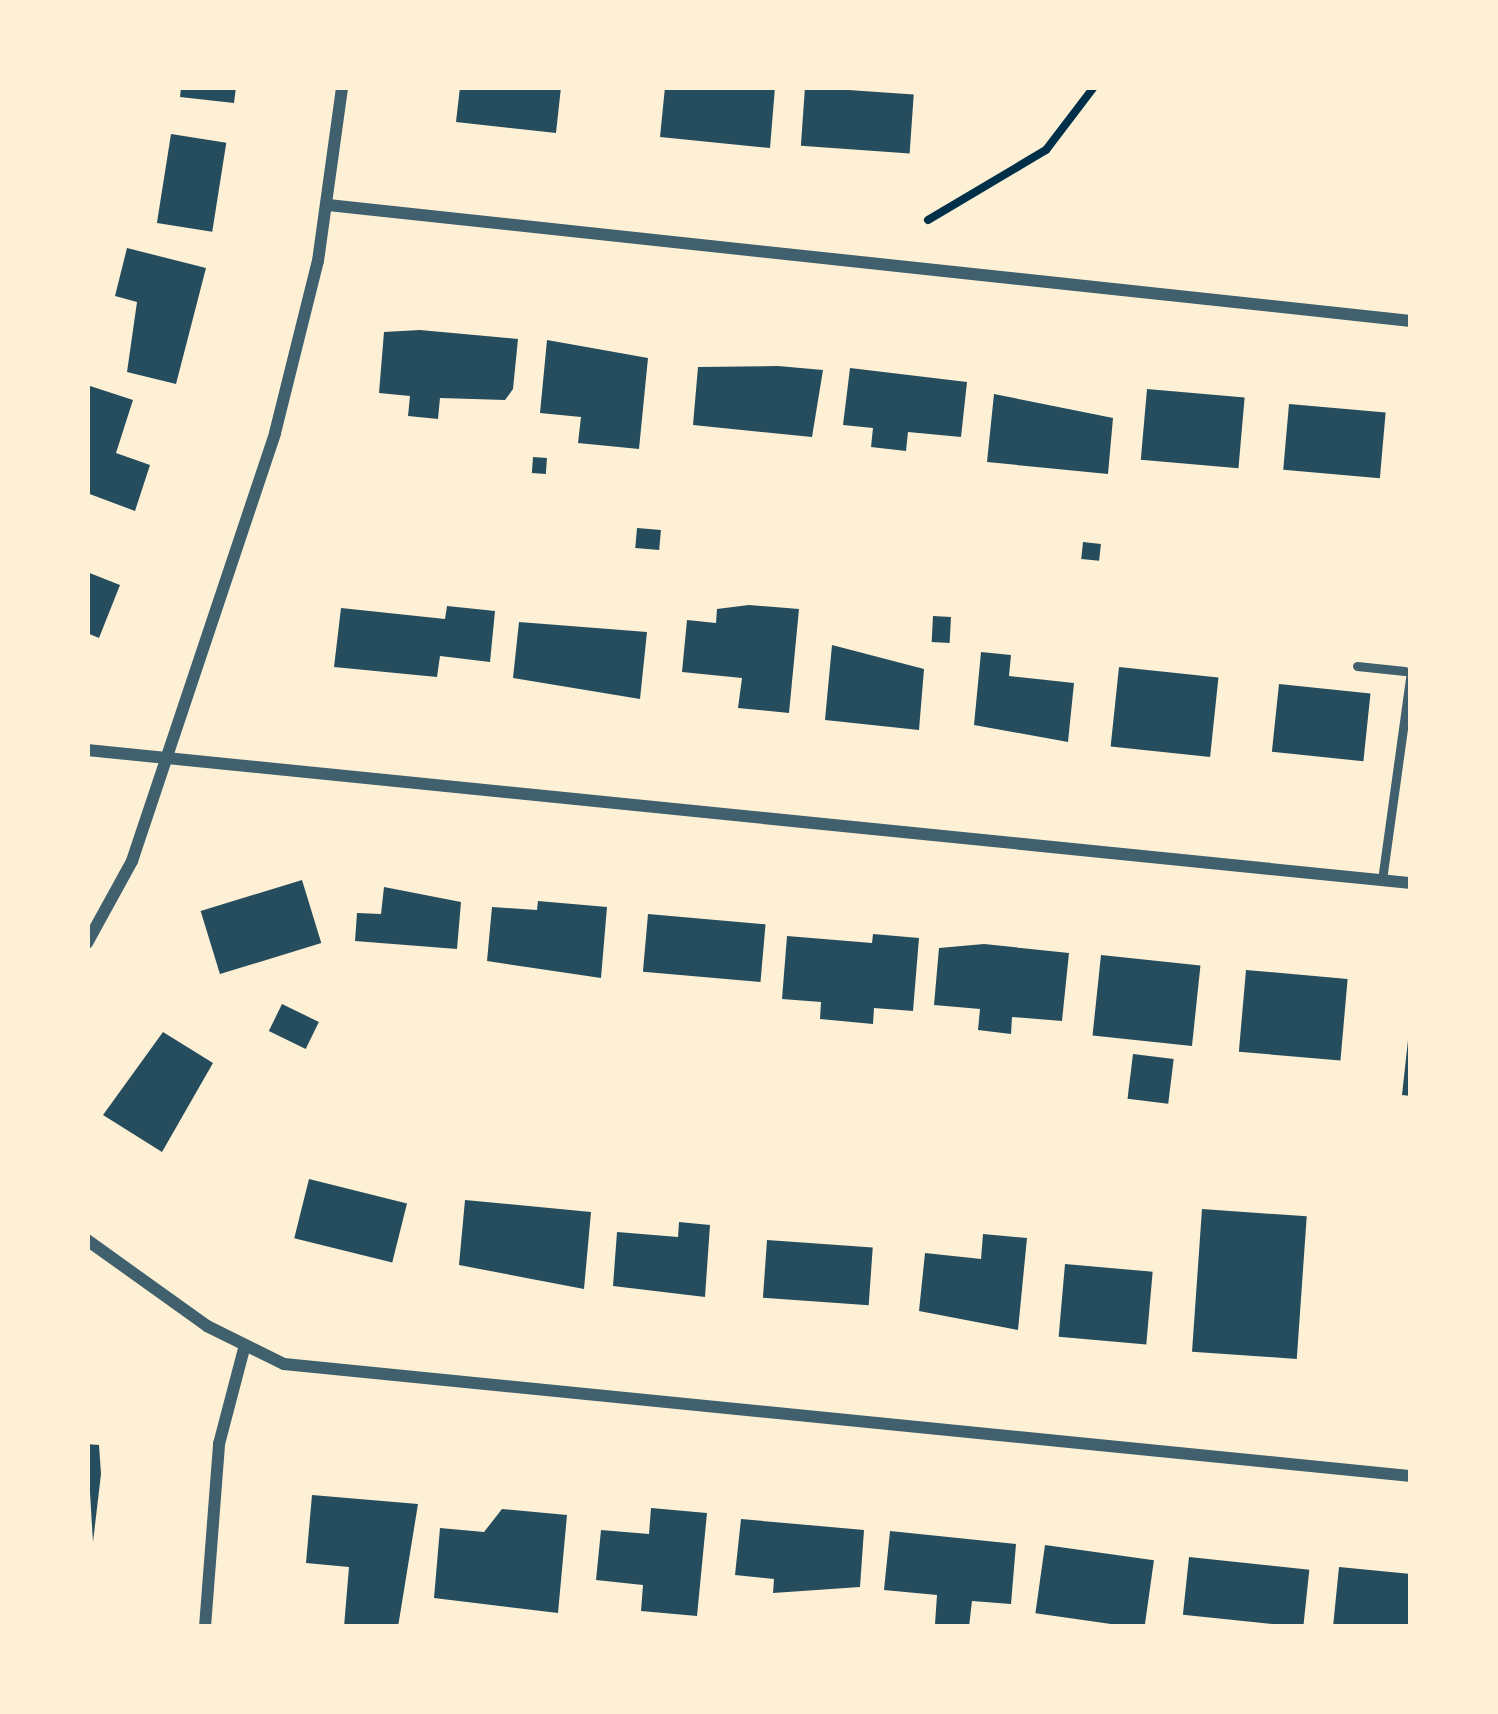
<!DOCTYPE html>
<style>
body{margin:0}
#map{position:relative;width:1498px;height:1714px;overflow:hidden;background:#fdf0d5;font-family:"Nunito Sans",sans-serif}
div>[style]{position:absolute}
.building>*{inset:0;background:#264d5e;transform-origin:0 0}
.path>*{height:8px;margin:-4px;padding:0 4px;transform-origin:4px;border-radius:4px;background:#003049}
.service>*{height:9px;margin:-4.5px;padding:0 4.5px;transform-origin:4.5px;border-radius:4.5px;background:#3f606c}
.minor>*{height:12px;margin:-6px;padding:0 6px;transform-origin:6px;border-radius:6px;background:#3f606c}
span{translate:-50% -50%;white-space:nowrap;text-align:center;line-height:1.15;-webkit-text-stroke:12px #fdf0d5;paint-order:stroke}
.frame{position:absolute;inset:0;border:90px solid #fdf0d5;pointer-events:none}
</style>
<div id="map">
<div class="building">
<i style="clip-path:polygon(181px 87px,236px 87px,234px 103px,180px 97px)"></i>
<i style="clip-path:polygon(460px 87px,561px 87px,556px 133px,456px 122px)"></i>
<i style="clip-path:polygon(665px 87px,775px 87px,770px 148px,660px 137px)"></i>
<i style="left:805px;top:87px;width:109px;height:59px;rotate:4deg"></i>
<i style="left:171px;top:134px;width:56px;height:90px;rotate:9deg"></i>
<i style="clip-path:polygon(127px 248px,206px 268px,176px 384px,127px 372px,137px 302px,115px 296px)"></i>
<i style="clip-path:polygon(420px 330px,518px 339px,513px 389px,505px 400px,440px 398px,438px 419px,408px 416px,410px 396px,379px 393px,384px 332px)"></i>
<i style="clip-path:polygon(547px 340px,648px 358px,639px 449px,578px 443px,581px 417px,540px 413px)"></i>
<i style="clip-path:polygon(778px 366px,823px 370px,812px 437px,693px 425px,698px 367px)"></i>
<i style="clip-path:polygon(850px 368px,967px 382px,961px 437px,908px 432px,906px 451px,871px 447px,873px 428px,843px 425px)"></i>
<i style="clip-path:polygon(87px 385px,133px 400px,116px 453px,150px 465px,135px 511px,87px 493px)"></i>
<i style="left:1147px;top:389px;width:98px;height:71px;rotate:5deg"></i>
<i style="clip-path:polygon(994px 394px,1113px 418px,1108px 474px,987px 462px)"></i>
<i style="left:1289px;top:404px;width:97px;height:66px;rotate:5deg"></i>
<i style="left:533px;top:457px;width:14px;height:16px;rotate:4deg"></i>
<i style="left:637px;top:528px;width:24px;height:20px;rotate:5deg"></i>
<i style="left:1083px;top:542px;width:18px;height:17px;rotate:6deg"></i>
<i style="clip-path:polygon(87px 572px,120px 585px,99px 638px,87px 633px)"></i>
<i style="clip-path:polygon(749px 605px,799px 609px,789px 713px,738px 708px,742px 678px,682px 672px,687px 620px,716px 623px,717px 609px)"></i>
<i style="clip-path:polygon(447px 606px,495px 611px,490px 662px,440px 656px,437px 677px,334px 667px,341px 608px,445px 619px)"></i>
<i style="left:933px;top:616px;width:18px;height:26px;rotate:3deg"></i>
<i style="clip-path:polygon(519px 622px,647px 632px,640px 699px,513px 678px)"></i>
<i style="clip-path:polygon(832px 645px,924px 669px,919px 730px,825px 720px)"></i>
<i style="clip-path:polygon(981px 652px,1011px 655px,1009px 676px,1074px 683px,1068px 742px,974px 725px)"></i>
<i style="left:1119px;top:667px;width:100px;height:80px;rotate:6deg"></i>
<i style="left:1279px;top:684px;width:92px;height:68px;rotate:6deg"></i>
<i style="left:302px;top:880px;width:66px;height:106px;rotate:73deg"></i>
<i style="clip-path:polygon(384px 887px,461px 902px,457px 949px,355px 941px,357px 913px,381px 914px)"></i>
<i style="clip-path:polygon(538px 901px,607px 907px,601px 978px,487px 961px,492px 907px,537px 910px)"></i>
<i style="left:648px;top:914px;width:118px;height:58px;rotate:5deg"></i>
<i style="clip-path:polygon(873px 934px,919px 938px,913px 1011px,874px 1008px,873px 1024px,820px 1019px,821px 1002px,782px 999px,787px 936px,872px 943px)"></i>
<i style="clip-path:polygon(984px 944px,1069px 953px,1062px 1021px,1012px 1017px,1011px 1034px,978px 1030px,980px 1009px,934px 1005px,939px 948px)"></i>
<i style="left:1101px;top:955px;width:100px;height:81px;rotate:6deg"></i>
<i style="left:1246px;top:970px;width:102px;height:82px;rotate:5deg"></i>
<i style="left:282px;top:1004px;width:41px;height:30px;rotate:26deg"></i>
<i style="clip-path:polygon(163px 1032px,213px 1063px,162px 1152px,103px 1115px)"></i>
<i style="clip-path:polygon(1408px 1040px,1411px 1040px,1411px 1096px,1402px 1095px)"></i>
<i style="left:1133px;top:1054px;width:41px;height:45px;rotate:7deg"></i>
<i style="left:309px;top:1179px;width:101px;height:61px;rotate:14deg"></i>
<i style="clip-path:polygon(465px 1200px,591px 1212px,584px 1289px,459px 1265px)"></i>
<i style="left:1202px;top:1209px;width:105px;height:143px;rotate:4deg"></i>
<i style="clip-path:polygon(679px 1222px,710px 1225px,705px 1297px,613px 1286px,617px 1232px,678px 1237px)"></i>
<i style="clip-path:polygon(983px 1234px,1027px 1238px,1018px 1330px,919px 1311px,925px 1253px,981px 1259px)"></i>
<i style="left:767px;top:1240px;width:106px;height:58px;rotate:4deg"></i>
<i style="left:1065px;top:1264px;width:88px;height:73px;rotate:5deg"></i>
<i style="clip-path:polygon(87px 1444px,99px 1445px,101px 1474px,93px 1542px)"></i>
<i style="clip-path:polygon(312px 1495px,418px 1504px,398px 1627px,344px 1627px,349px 1567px,306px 1563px)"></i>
<i style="clip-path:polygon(651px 1508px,707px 1513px,697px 1616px,641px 1611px,643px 1585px,596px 1580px,601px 1530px,649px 1534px)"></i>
<i style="clip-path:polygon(502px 1509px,567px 1515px,558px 1613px,434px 1598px,440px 1528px,484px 1532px)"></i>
<i style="clip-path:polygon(741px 1519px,864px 1530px,860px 1587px,773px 1593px,774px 1579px,735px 1575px)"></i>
<i style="clip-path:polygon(890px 1531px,1016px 1544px,1011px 1604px,972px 1601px,969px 1627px,935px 1624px,937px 1595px,884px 1590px)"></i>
<i style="left:1045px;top:1545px;width:110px;height:69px;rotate:8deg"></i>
<i style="left:1189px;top:1557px;width:121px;height:58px;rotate:6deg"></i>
<i style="clip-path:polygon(1339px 1567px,1411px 1574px,1411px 1627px,1333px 1627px)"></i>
</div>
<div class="path">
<i style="left:928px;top:220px;width:137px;rotate:-30.7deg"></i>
<i style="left:1046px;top:150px;width:79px;rotate:-52.7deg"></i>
</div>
<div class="service">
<i style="left:1357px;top:666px;width:48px;rotate:5.9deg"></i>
<i style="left:1382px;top:880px;width:211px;rotate:-82.1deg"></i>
</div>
<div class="minor">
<i style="left:328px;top:205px;width:1089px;rotate:6.11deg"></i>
<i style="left:87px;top:750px;width:1331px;rotate:5.74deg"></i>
<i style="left:87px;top:943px;width:94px;rotate:-61.2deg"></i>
<i style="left:132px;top:861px;width:451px;rotate:-71.5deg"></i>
<i style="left:275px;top:433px;width:177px;rotate:-76deg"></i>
<i style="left:318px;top:261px;width:176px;rotate:-82.1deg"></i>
<i style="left:87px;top:1240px;width:148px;rotate:35.6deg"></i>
<i style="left:207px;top:1326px;width:86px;rotate:26.3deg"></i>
<i style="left:284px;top:1364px;width:1133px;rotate:5.68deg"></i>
<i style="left:205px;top:1627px;width:184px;rotate:-85.6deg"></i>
<i style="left:219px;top:1444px;width:102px;rotate:-75.3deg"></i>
</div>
<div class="frame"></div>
</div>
